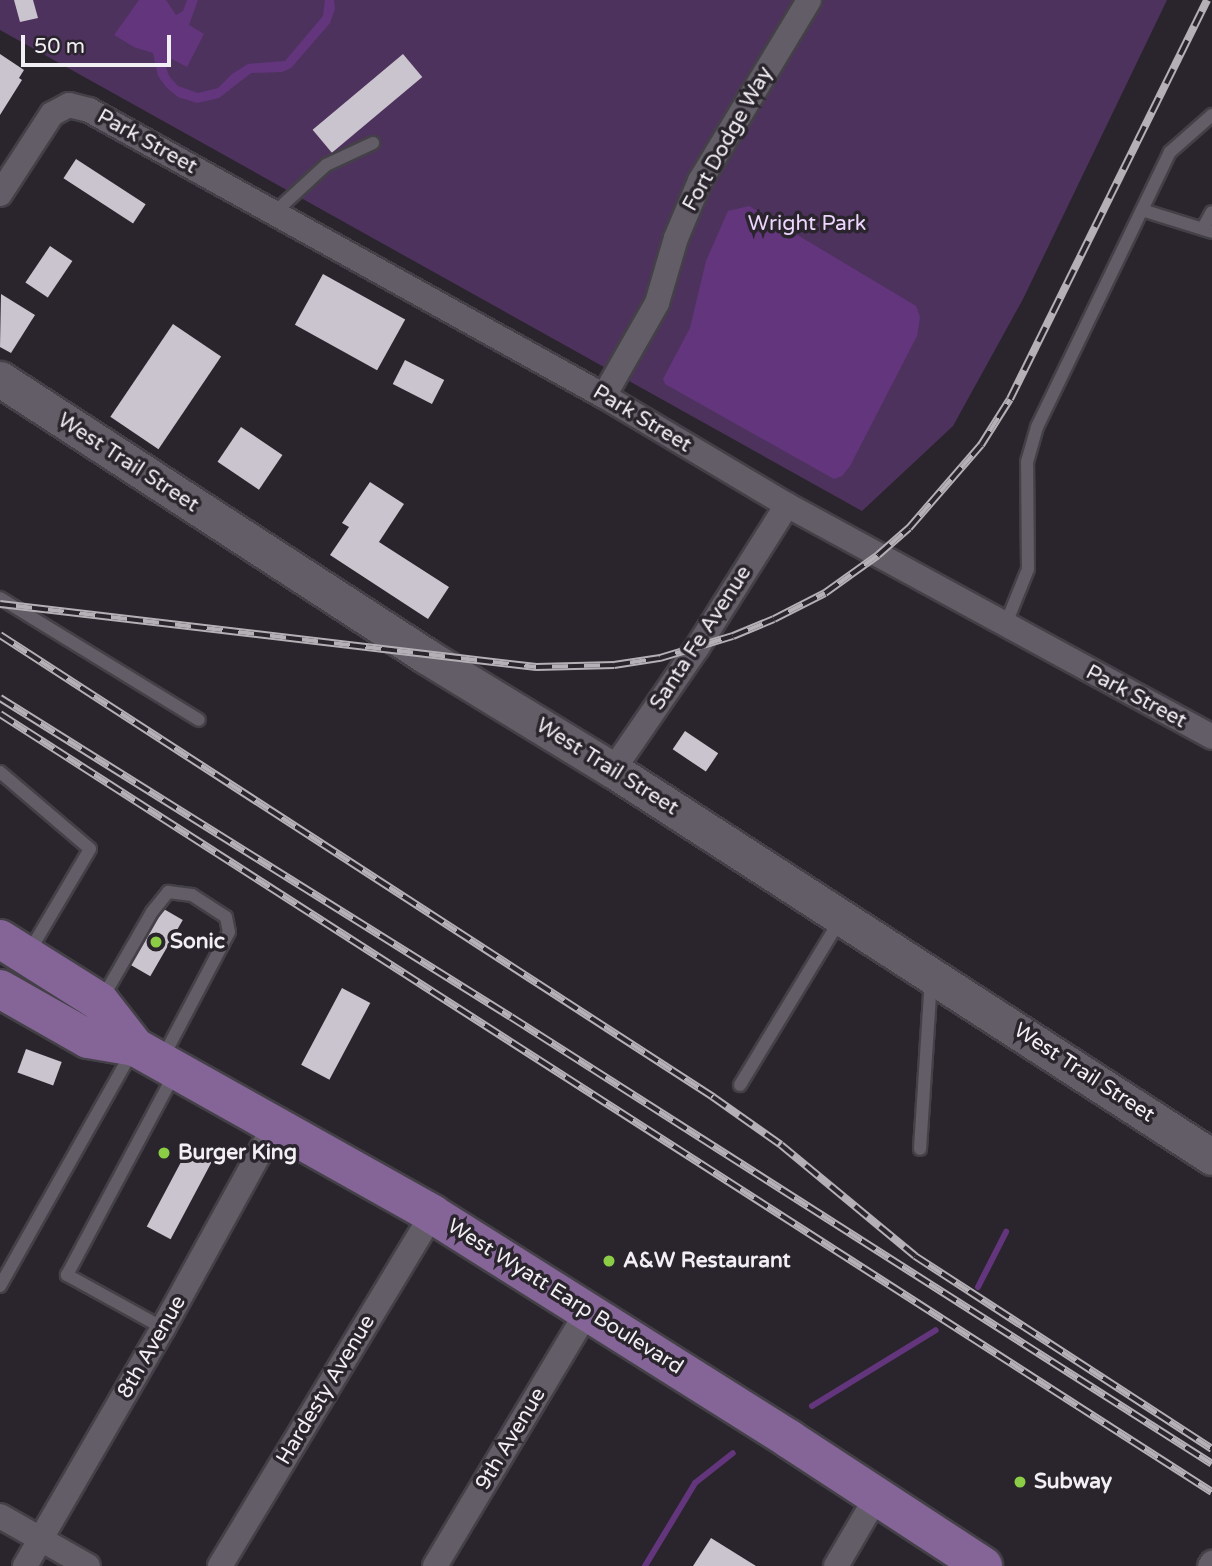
<!DOCTYPE html>
<style>
body{margin:0}
#map{position:relative;width:1212px;height:1566px;overflow:hidden;background:#2a252d;font-family:"Varela Round",sans-serif}
div>[style]{position:absolute}
.green>*{inset:0;background:#4e325e}
.water>*{inset:0;background:#63357d}
.stream>*{height:6px;margin:-3px;padding:0 3px;transform-origin:3px;border-radius:3px;background:#63357d}
.building>*{inset:0;background:#cac4cf;transform-origin:0 0}
.roads{filter:drop-shadow(2px 0 #444047) drop-shadow(-2px 0 #444047) drop-shadow(0 2px #444047) drop-shadow(0 -2px #444047)}
.service>*{height:12px;margin:-6px;padding:0 6px;transform-origin:6px;border-radius:6px;background:#625d66}
.minor>*{height:24px;margin:-12px;padding:0 12px;transform-origin:12px;border-radius:12px;background:#625d66}
.secondary>*{height:35px;margin:-17.5px;padding:0 17.5px;transform-origin:17.5px;border-radius:17.5px;background:#625d66}
.primary>*{height:38px;margin:-19px;padding:0 19px;transform-origin:19px;border-radius:19px;background:#856598}
.rail>*{height:8px;margin-top:-4px;transform-origin:0;background:repeating-linear-gradient(90deg,#2a252d 0 16px,#b4b0b6 0 32px);box-sizing:border-box;border-block:2px solid #b4b0b6}
.dots>*{width:19px;height:19px;translate:-50% -50%;box-sizing:border-box;border:4px solid #2a252d;border-radius:50%}
span{translate:-50% -50%;white-space:nowrap;text-align:center;line-height:1.15;-webkit-text-stroke:7px #2a252d;paint-order:stroke}
.street-label{font-size:21px;color:#f2eff4}
.park-label{font-size:21px;color:#eed5fe}
.poi-label{font-size:21px;color:#f2eff4;font-weight:700}
.left{translate:0 -50%;text-align:left}
.scale{position:absolute;left:21px;top:35px;width:150px;height:32px;box-sizing:border-box;border:4px solid #f2eff4;border-top:0;padding-left:9px;font-size:21px;line-height:24px;white-space:nowrap;color:#f2eff4;-webkit-text-stroke:5px #2a252d;paint-order:stroke}
</style>
<div id="map">
<div class="green">
<i style="clip-path:polygon(0 0,1167px 0,1023px 299px,953px 426px,862px 511px,0 30px)"></i>
</div>
<div class="water">
<i style="clip-path:polygon(139px 0,166px 0,176px 15px,183px 11px,187px 0,198px 0,189px 25px,204px 34px,187px 67px,172px 59px,165px 64px,169px 76px,178px 86px,198px 93px,218px 88px,232px 74px,248px 64px,285px 61px,323px 16px,325px 0,334px 0,335px 9px,330px 23px,291px 68px,282px 72px,251px 73px,219px 98px,197px 103px,178px 97px,166px 87px,158px 76px,153px 53px,134px 47px,114px 35px)"></i>
<i style="clip-path:polygon(749px 206px,916px 306px,920px 317px,917px 336px,850px 466px,842px 476px,834px 479px,665px 384px,663px 379px,690px 328px,706px 261px,728px 211px)"></i>
</div>
<div class="stream">
<i style="left:978px;top:1287px;width:62px;rotate:-63deg"></i>
<i style="left:812px;top:1406px;width:145px;rotate:-31.5deg"></i>
<i style="left:645px;top:1566px;width:97px;rotate:-58.9deg"></i>
<i style="left:695px;top:1483px;width:48px;rotate:-38.3deg"></i>
</div>
<div class="building">
<i style="clip-path:polygon(14px 0,33px 0,38px 18px,20px 22px)"></i>
<i style="clip-path:polygon(0 54px,24px 70px,19px 78px,22px 80px,0 115px)"></i>
<i style="left:403px;top:54px;width:30px;height:118px;rotate:50deg"></i>
<i style="left:76px;top:159px;width:83px;height:23px;rotate:33deg"></i>
<i style="left:50px;top:246px;width:27px;height:44px;rotate:34deg"></i>
<i style="left:323px;top:274px;width:94px;height:58px;rotate:29deg"></i>
<i style="clip-path:polygon(1px 294px,35px 315px,11px 353px,0 347px)"></i>
<i style="left:173px;top:324px;width:58px;height:112px;rotate:34deg"></i>
<i style="left:405px;top:360px;width:44px;height:27px;rotate:27deg"></i>
<i style="left:241px;top:427px;width:50px;height:42px;rotate:34deg"></i>
<i style="clip-path:polygon(370px 482px,404px 504px,379px 542px,449px 587px,428px 619px,330px 555px,349px 527px,342px 523px)"></i>
<i style="left:685px;top:731px;width:40px;height:22px;rotate:34deg"></i>
<i style="left:162px;top:908px;width:24px;height:65px;rotate:30deg"></i>
<i style="left:342px;top:988px;width:32px;height:87px;rotate:28deg"></i>
<i style="left:26px;top:1049px;width:38px;height:25px;rotate:20deg"></i>
<i style="left:189px;top:1147px;width:27px;height:90px;rotate:28deg"></i>
<i style="clip-path:polygon(711px 1538px,756px 1566px,693px 1566px)"></i>
</div>
<div class="roads">
<div class="service">
<i style="left:1142px;top:210px;width:73px;rotate:17.4deg"></i>
<i style="left:274px;top:213px;width:71px;rotate:-42.7deg"></i>
<i style="left:326px;top:165px;width:52px;rotate:-25.1deg"></i>
<i style="left:1203px;top:228px;width:18px;rotate:-61deg"></i>
<i style="left:0;top:598px;width:233px;rotate:31.5deg"></i>
<i style="left:1005px;top:626px;width:61px;rotate:-68deg"></i>
<i style="left:1028px;top:569px;width:107px;rotate:-90.5deg"></i>
<i style="left:1027px;top:462px;width:36px;rotate:-74deg"></i>
<i style="left:1037px;top:427px;width:305px;rotate:-64.2deg"></i>
<i style="left:1170px;top:152px;width:56px;rotate:-41.4deg"></i>
<i style="left:0;top:772px;width:118px;rotate:40.5deg"></i>
<i style="left:90px;top:849px;width:120px;rotate:120.6deg"></i>
<i style="left:102px;top:999px;width:100px;rotate:-60.1deg"></i>
<i style="left:152px;top:912px;width:26px;rotate:-51deg"></i>
<i style="left:168px;top:892px;width:24px;rotate:7deg"></i>
<i style="left:192px;top:895px;width:40px;rotate:32.9deg"></i>
<i style="left:226px;top:917px;width:15px;rotate:79deg"></i>
<i style="left:229px;top:932px;width:144px;rotate:117.8deg"></i>
<i style="left:740px;top:1085px;width:193px;rotate:-58.8deg"></i>
<i style="left:920px;top:1149px;width:169px;rotate:-86.3deg"></i>
<i style="left:0;top:1286px;width:269px;rotate:-60.6deg"></i>
<i style="left:163px;top:1328px;width:110px;rotate:-151.1deg"></i>
<i style="left:67px;top:1275px;width:229px;rotate:-61.9deg"></i>
</div>
<div class="minor">
<i style="left:0;top:194px;width:95px;rotate:-57deg"></i>
<i style="left:52px;top:114px;width:19px;rotate:-28deg"></i>
<i style="left:69px;top:105px;width:21px;rotate:14deg"></i>
<i style="left:89px;top:110px;width:589px;rotate:29.05deg"></i>
<i style="left:604px;top:396px;width:213px;rotate:30.8deg"></i>
<i style="left:787px;top:505px;width:484px;rotate:28.6deg"></i>
<i style="left:604px;top:396px;width:107px;rotate:-60.3deg"></i>
<i style="left:657px;top:303px;width:68px;rotate:-73.7deg"></i>
<i style="left:676px;top:238px;width:62px;rotate:-67.2deg"></i>
<i style="left:700px;top:181px;width:211px;rotate:-58.9deg"></i>
<i style="left:613px;top:770px;width:148px;rotate:-55.5deg"></i>
<i style="left:697px;top:648px;width:169px;rotate:-57.8deg"></i>
<i style="left:0;top:1516px;width:101px;rotate:29.6deg"></i>
<i style="left:25px;top:1566px;width:275px;rotate:-59.9deg"></i>
<i style="left:163px;top:1328px;width:232px;rotate:-61.1deg"></i>
<i style="left:220px;top:1566px;width:411px;rotate:-58.9deg"></i>
<i style="left:435px;top:1566px;width:296px;rotate:-59.1deg"></i>
<i style="left:836px;top:1566px;width:81px;rotate:-59.6deg"></i>
<i style="left:1210px;top:1566px;width:4px;rotate:-56deg"></i>
</div>
<div class="secondary">
<i style="left:0;top:379px;width:508px;rotate:33.03deg"></i>
<i style="left:426px;top:656px;width:219px;rotate:31.4deg"></i>
<i style="left:613px;top:770px;width:713px;rotate:32.87deg"></i>
</div>
<div class="primary">
<i style="left:0;top:939px;width:118px;rotate:32.2deg"></i>
<i style="left:100px;top:1002px;width:57px;rotate:52.1deg"></i>
<i style="left:0;top:989px;width:101px;rotate:29.6deg"></i>
<i style="left:88px;top:1039px;width:48px;rotate:9.7deg"></i>
<i style="left:135px;top:1047px;width:341px;rotate:29.3deg"></i>
<i style="left:432px;top:1214px;width:422px;rotate:32.2deg"></i>
<i style="left:789px;top:1439px;width:232px;rotate:33.2deg"></i>
</div>
</div>
<div class="rail">
<i style="left:0;top:604px;width:540px;rotate:6.7deg"></i>
<i style="left:536px;top:667px;width:78px;rotate:-1.5deg"></i>
<i style="left:614px;top:665px;width:47px;rotate:-8.7deg"></i>
<i style="left:660px;top:658px;width:76px;rotate:-16.8deg"></i>
<i style="left:733px;top:636px;width:44px;rotate:-22.5deg"></i>
<i style="left:774px;top:619px;width:57px;rotate:-27deg"></i>
<i style="left:825px;top:593px;width:65px;rotate:-35.6deg"></i>
<i style="left:878px;top:555px;width:41px;rotate:-41.1deg"></i>
<i style="left:909px;top:528px;width:110px;rotate:-49.1deg"></i>
<i style="left:981px;top:445px;width:54px;rotate:-57.8deg"></i>
<i style="left:1010px;top:399px;width:445px;rotate:-63.7deg"></i>
<i style="left:0;top:635px;width:850px;rotate:32.94deg"></i>
<i style="left:713px;top:1097px;width:83px;rotate:35.2deg"></i>
<i style="left:781px;top:1145px;width:174px;rotate:39.6deg"></i>
<i style="left:915px;top:1256px;width:354px;rotate:33deg"></i>
<i style="left:0;top:698px;width:602px;rotate:31.98deg"></i>
<i style="left:511px;top:1017px;width:831px;rotate:32.52deg"></i>
<i style="left:0;top:714px;width:1440px;rotate:32.7deg"></i>
</div>
<div class="dots">
<i style="left:156px;top:942px;background:#8bce46"></i>
<i style="left:164px;top:1153px;background:#8bce46"></i>
<i style="left:609px;top:1261px;background:#8bce46"></i>
<i style="left:1020px;top:1482px;background:#8bce46"></i>
</div>
<div class="street-label">
<span style="left:728px;top:139px;rotate:-61deg">Fort Dodge Way</span>
<span style="left:147px;top:142px;rotate:29deg">Park Street</span>
<span style="left:642px;top:419px;rotate:31deg">Park Street</span>
<span style="left:128px;top:463px;rotate:33deg">West Trail Street</span>
<span style="left:701px;top:638px;rotate:-57deg">Santa Fe Avenue</span>
<span style="left:1136px;top:697px;rotate:28deg">Park Street</span>
<span style="left:607px;top:767px;rotate:32deg">West Trail Street</span>
<span style="left:1084px;top:1073px;rotate:33deg">West Trail Street</span>
<span style="left:565px;top:1297px;rotate:32deg">West Wyatt Earp Boulevard</span>
<span style="left:152px;top:1347px;rotate:-60deg">8th Avenue</span>
<span style="left:326px;top:1390px;rotate:-59deg">Hardesty Avenue</span>
<span style="left:511px;top:1439px;rotate:-59deg">9th Avenue</span>
</div>
<div class="park-label">
<span style="left:807px;top:224px">Wright Park</span>
</div>
<div class="poi-label">
<span class="left" style="left:170px;top:942px">Sonic</span>
<span class="left" style="left:178px;top:1153px">Burger King</span>
<span class="left" style="left:623px;top:1261px">A&amp;W Restaurant</span>
<span class="left" style="left:1034px;top:1482px">Subway</span>
</div>
<div class="scale">50 m</div>
</div>
